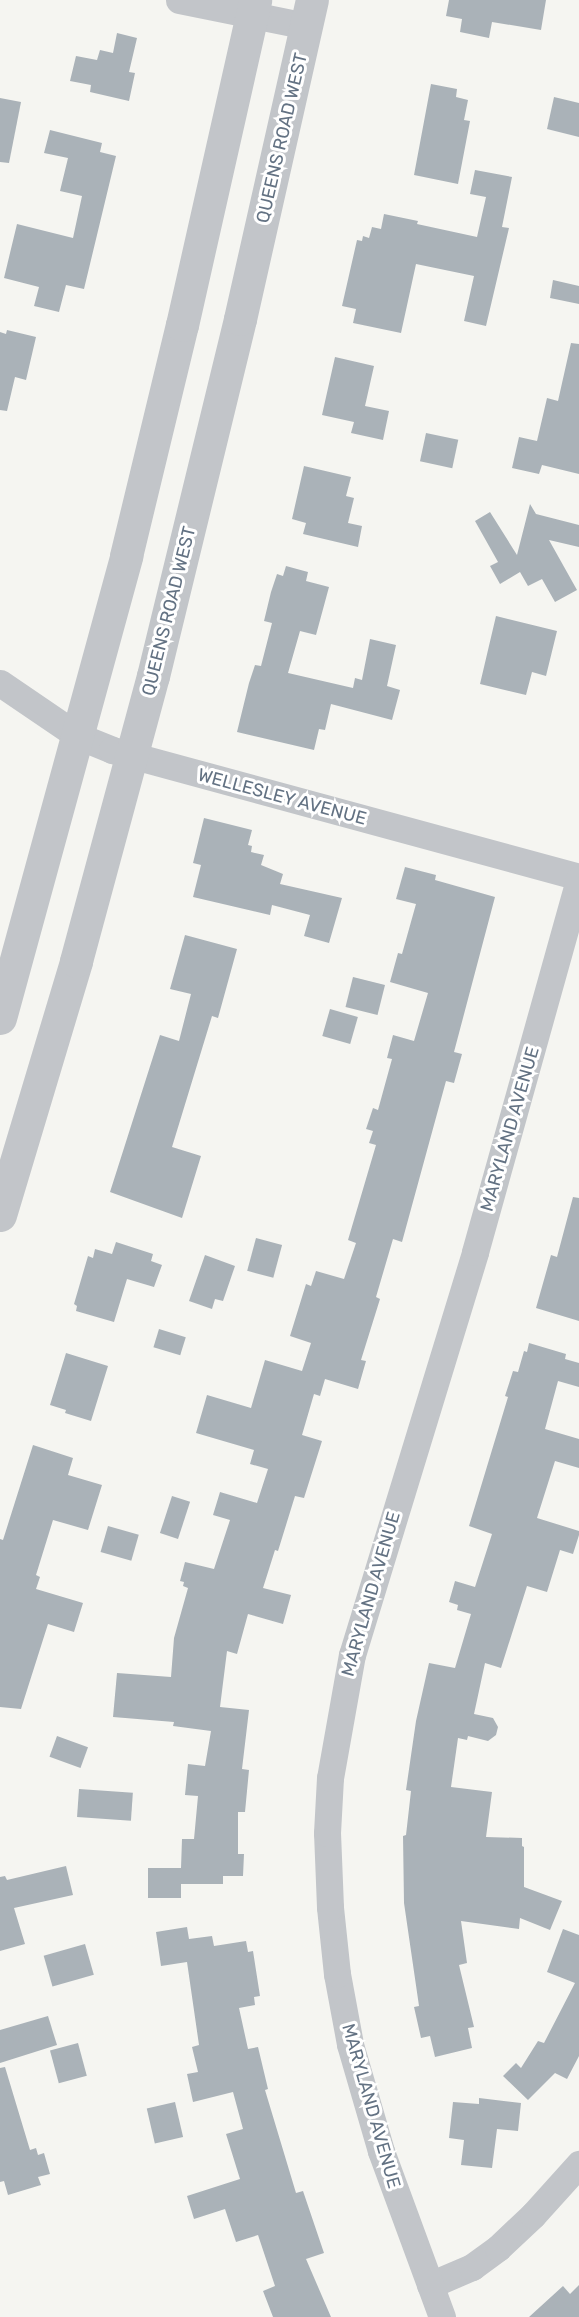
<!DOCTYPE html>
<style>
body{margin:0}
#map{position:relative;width:579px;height:2317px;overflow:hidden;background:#f5f5f1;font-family:Rubik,sans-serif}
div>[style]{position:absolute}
.building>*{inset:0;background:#aab2b8;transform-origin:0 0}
.minor>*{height:27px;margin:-13.5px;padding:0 13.5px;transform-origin:13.5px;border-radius:13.5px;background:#c2c5c9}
.tertiary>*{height:33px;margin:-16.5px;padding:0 16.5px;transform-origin:16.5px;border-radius:16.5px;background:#c2c5c9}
span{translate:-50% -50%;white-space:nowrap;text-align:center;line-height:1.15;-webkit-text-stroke:6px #fff;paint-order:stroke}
.street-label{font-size:18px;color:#637283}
</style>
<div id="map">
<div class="building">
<i style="clip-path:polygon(449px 0,546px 0,541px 30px,492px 22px,489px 38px,460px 32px,462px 19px,446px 16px)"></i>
<i style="clip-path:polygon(117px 33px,137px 38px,129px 72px,135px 73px,129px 101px,90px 92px,91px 85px,70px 81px,76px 56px,97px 60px,100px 50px,113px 53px)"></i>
<i style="clip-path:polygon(431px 84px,457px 89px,456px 97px,468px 100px,464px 120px,470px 121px,458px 184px,414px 175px)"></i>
<i style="clip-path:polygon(554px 97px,579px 103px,579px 137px,547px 129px)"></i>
<i style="clip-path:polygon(0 98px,21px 102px,9px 163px,0 162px)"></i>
<i style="clip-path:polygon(50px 130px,102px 143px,100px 152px,116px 156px,84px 289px,66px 285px,59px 312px,34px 306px,39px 287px,4px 278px,17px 224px,73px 238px,82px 196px,60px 191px,68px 158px,44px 153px)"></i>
<i style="clip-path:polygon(475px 170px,512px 177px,502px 227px,509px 228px,486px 326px,464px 321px,474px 276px,416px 264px,401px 333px,353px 323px,356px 309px,342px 306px,357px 240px,362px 241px,363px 236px,369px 238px,372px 227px,381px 229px,384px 214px,418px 221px,417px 224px,477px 237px,486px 197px,470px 194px)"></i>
<i style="clip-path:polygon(553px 280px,579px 286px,579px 304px,550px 298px)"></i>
<i style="clip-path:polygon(7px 330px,36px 337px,26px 380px,15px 377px,7px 411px,0 410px,0 332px,6px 334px)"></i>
<i style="clip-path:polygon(571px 343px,579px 344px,579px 474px,542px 465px,539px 474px,512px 468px,519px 437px,537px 441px,547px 398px,558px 401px)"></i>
<i style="clip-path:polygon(335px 357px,374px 366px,365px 406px,389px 411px,383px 440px,351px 433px,354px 422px,322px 415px)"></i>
<i style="left:426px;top:433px;width:33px;height:29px;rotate:12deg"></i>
<i style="clip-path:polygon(304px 466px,351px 477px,346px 496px,354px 498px,348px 523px,362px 526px,358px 547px,303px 534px,306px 523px,292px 519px)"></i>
<i style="clip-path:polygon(530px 504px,536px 514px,579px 525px,579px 547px,549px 540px,577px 590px,555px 602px,542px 579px,528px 586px,520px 572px,500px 584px,490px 566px,498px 562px,475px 521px,490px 512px,517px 555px)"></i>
<i style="clip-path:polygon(286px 566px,308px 572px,306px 581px,329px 587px,316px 635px,300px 631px,288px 673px,353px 688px,355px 678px,362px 680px,370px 639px,396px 645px,387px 686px,400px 690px,392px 720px,331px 704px,325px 730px,319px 729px,314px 750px,237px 732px,249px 683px,255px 665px,261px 666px,272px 623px,264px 621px,271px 592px,277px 574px,283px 576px)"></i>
<i style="clip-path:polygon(496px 616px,557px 631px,546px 676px,532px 672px,526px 695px,480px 684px)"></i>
<i style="clip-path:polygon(204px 818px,252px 830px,248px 845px,252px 846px,251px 852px,264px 855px,261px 865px,283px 874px,280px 884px,342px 898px,329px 943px,304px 936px,310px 915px,272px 905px,270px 915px,193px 897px,201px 865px,193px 863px)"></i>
<i style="clip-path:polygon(405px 867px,436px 875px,435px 880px,495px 897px,454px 1052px,462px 1054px,454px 1083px,446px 1081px,402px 1242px,393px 1239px,376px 1297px,380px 1299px,361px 1360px,366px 1361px,358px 1389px,325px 1379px,320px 1396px,314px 1394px,302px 1435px,322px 1441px,304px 1498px,295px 1496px,278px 1551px,275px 1550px,263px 1588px,291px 1595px,283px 1624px,248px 1614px,237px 1654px,227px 1651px,220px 1707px,249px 1710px,242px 1769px,249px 1770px,245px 1812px,238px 1812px,238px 1854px,244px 1854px,243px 1876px,223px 1876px,223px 1884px,181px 1884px,181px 1898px,148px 1898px,148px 1868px,181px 1868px,182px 1839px,194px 1839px,198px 1796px,185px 1795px,188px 1764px,205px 1766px,211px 1731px,173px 1726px,174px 1722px,113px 1717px,117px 1673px,171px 1677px,174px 1638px,188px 1588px,183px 1586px,184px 1582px,180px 1581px,185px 1562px,214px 1569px,230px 1520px,213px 1515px,220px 1492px,257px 1503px,268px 1469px,250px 1464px,254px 1450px,196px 1433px,207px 1395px,251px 1408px,265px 1360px,302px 1371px,311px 1343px,290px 1336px,306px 1284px,311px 1286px,316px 1271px,344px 1279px,356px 1243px,348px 1240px,376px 1145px,369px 1143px,373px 1131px,366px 1129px,373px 1108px,378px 1110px,392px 1059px,387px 1058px,393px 1035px,414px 1041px,428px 993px,390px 982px,398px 953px,402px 954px,416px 904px,396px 899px)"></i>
<i style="clip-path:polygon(185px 935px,237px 949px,218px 1018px,212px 1016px,172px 1147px,201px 1156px,182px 1218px,110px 1192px,160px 1035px,179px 1041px,191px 994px,170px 989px)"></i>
<i style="left:353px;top:977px;width:33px;height:31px;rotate:14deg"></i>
<i style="left:330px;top:1009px;width:29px;height:28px;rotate:16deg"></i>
<i style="clip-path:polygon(573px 1197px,579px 1198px,579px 1321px,536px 1308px,551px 1255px,557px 1257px)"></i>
<i style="left:256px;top:1238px;width:27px;height:34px;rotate:15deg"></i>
<i style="clip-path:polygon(116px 1242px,153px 1254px,151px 1261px,162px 1265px,154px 1287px,127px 1279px,114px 1322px,76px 1311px,77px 1306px,74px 1304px,88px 1256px,93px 1258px,95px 1249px,112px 1254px)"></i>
<i style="clip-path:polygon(205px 1255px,235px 1266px,223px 1301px,215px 1299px,212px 1309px,189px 1301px)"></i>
<i style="left:159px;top:1329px;width:28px;height:19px;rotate:17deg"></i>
<i style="clip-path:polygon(529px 1343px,566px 1354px,565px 1359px,579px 1363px,579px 1387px,558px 1381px,545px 1429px,579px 1439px,579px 1468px,555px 1461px,537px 1518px,579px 1531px,579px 1535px,573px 1554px,560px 1550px,547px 1592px,527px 1586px,501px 1668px,485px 1663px,474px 1714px,493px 1718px,498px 1727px,496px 1735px,488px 1741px,468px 1736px,467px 1740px,458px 1738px,451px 1787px,492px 1792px,486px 1837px,522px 1838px,522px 1846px,524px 1847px,524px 1887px,562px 1901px,550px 1930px,520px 1918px,519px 1929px,461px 1921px,467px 1963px,459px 1965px,474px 2027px,468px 2028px,472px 2048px,435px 2057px,430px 2036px,421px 2038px,414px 2007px,419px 2006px,404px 1903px,403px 1836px,406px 1835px,411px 1791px,406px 1790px,416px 1721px,429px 1663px,455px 1668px,471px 1614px,457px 1610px,458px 1605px,449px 1602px,455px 1581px,475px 1587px,492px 1534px,469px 1526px,508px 1397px,505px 1396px,513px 1371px,518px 1372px,524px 1351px,527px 1352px)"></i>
<i style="clip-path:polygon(66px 1353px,108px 1366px,91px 1421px,65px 1413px,66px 1410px,50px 1405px)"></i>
<i style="clip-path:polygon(33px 1445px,73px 1458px,68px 1475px,102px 1485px,88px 1530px,53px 1520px,36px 1575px,40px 1577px,36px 1589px,83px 1603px,74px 1632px,48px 1624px,21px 1709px,0 1707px,0 1539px,3px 1540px)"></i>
<i style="left:172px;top:1496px;width:19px;height:39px;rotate:18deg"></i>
<i style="left:108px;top:1526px;width:32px;height:27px;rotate:16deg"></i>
<i style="left:57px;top:1736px;width:33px;height:22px;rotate:20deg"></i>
<i style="left:79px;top:1789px;width:54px;height:28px;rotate:4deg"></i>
<i style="clip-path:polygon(66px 1866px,73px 1895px,14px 1908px,25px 1944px,0 1951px,0 1877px,5px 1876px,7px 1880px)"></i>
<i style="clip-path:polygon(187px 1927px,189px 1939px,212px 1936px,214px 1946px,246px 1941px,248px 1952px,253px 1951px,260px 1996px,254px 1997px,255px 2005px,239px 2008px,248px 2049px,258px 2047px,268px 2089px,265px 2090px,296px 2193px,303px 2191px,324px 2253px,306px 2259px,331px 2317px,273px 2317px,263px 2291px,275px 2286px,258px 2235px,236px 2242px,225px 2209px,194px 2219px,187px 2196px,240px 2179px,226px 2134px,243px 2129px,233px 2092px,193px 2102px,187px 2074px,198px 2072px,192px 2047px,199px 2045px,187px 1962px,161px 1966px,156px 1932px)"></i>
<i style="clip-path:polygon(563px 1929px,579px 1935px,579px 2056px,567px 2079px,555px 2073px,528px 2100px,503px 2076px,516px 2063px,521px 2068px,538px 2041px,544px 2043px,575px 1983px,547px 1972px)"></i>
<i style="left:85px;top:1944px;width:32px;height:43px;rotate:74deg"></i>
<i style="clip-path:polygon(48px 2016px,57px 2045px,0 2063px,0 2030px)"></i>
<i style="left:78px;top:2043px;width:34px;height:29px;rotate:75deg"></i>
<i style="clip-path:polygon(5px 2067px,30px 2150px,36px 2148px,38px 2155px,44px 2153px,50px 2174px,38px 2177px,41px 2185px,8px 2195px,4px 2181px,0 2182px,0 2068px)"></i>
<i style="clip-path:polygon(479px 2098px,521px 2103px,518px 2131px,497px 2129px,492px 2168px,461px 2165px,464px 2140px,449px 2138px,453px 2102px,479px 2104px)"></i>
<i style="left:175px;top:2102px;width:36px;height:29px;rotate:77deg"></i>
<i style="clip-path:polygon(579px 2285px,579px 2317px,529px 2317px,563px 2286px,570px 2294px)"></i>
</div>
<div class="minor">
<i style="left:179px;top:0;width:131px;rotate:11.5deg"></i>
<i style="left:0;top:683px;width:94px;rotate:34.2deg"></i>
<i style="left:78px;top:736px;width:37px;rotate:22deg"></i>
<i style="left:112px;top:750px;width:484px;rotate:15.2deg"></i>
<i style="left:430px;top:2285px;width:46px;rotate:-23.2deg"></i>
<i style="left:472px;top:2267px;width:32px;rotate:-36deg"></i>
<i style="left:498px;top:2248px;width:48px;rotate:-43.3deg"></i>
<i style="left:533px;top:2215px;width:69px;rotate:-48deg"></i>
<i style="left:442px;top:2317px;width:177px;rotate:-110.2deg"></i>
<i style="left:381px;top:2151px;width:111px;rotate:-106.2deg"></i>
<i style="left:350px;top:2044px;width:71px;rotate:-100.5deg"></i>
<i style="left:337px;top:1974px;width:67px;rotate:-96deg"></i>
<i style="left:330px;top:1907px;width:74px;rotate:-92.3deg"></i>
<i style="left:327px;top:1833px;width:55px;rotate:-86.9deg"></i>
<i style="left:330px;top:1778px;width:125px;rotate:-79.9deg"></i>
<i style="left:352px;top:1655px;width:421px;rotate:-73deg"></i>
<i style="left:475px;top:1252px;width:387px;rotate:-74.4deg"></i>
</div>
<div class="tertiary">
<i style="left:0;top:1018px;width:479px;rotate:-74.7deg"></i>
<i style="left:126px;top:556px;width:238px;rotate:-76.4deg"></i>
<i style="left:182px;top:325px;width:333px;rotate:-77.3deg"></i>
<i style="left:0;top:1215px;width:265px;rotate:-73.3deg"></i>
<i style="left:76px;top:961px;width:295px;rotate:-74.9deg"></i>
<i style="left:153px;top:676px;width:367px;rotate:-76.3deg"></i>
<i style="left:240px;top:319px;width:327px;rotate:-77.3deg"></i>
</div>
<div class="street-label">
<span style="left:282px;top:138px;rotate:-77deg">QUEENS ROAD WEST</span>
<span style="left:169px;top:611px;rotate:-76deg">QUEENS ROAD WEST</span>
<span style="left:282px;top:797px;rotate:15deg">WELLESLEY AVENUE</span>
<span style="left:510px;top:1129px;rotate:-74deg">MARYLAND AVENUE</span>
<span style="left:371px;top:1594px;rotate:-74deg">MARYLAND AVENUE</span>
<span style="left:371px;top:2106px;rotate:74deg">MARYLAND AVENUE</span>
</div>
</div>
